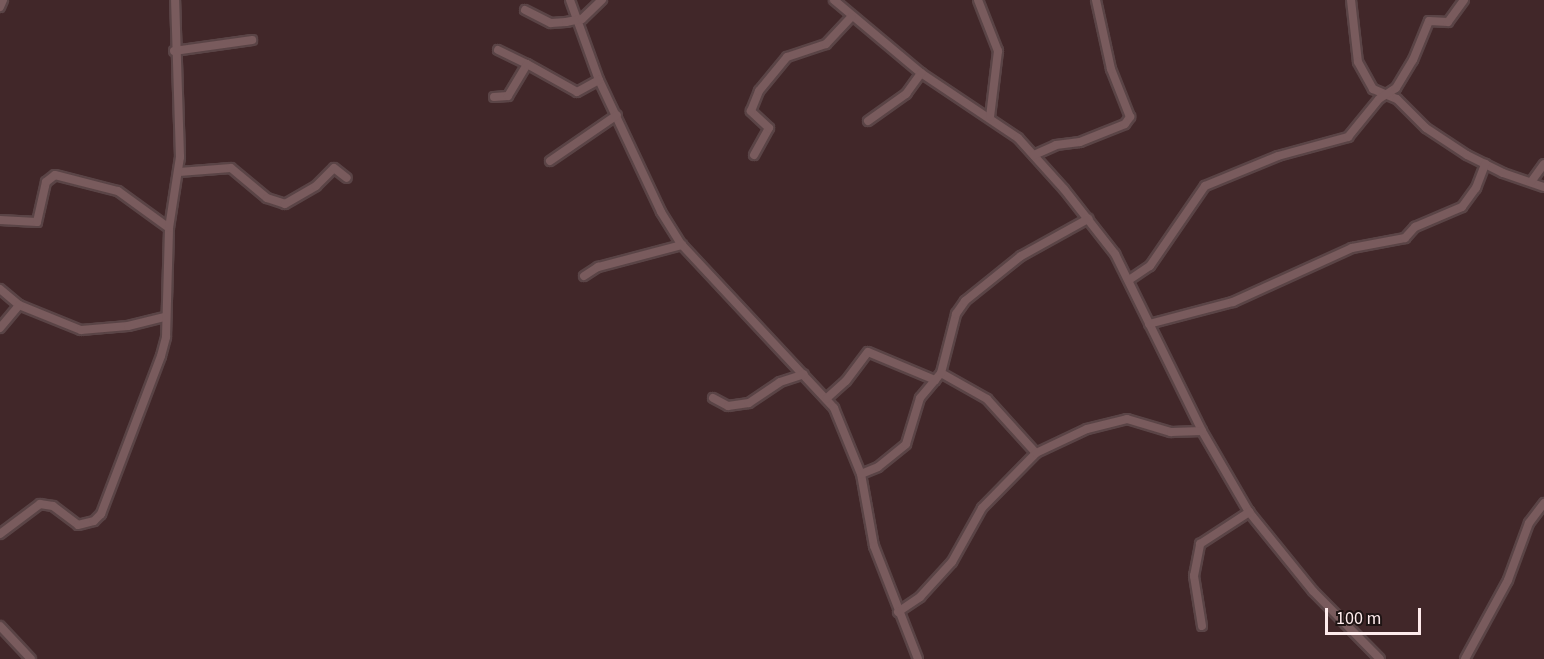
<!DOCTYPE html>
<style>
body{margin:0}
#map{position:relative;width:1544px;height:659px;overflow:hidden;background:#412729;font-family:"Source Sans 3",sans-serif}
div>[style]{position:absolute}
.roads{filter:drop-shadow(2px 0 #5a4446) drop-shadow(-2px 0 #5a4446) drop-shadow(0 2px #5a4446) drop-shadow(0 -2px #5a4446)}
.minor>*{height:8px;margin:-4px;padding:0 4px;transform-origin:4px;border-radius:4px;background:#795b5d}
span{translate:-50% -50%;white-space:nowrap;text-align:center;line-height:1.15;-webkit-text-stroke:6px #1f1414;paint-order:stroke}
.scale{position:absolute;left:1325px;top:608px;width:96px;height:27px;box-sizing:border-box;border:3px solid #feebec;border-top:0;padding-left:8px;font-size:18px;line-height:21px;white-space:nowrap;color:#feebec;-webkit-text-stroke:4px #1f1414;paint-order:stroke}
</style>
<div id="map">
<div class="roads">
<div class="minor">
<i style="left:570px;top:0;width:85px;rotate:70.1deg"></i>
<i style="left:599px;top:80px;width:146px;rotate:64.8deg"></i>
<i style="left:661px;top:212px;width:39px;rotate:58deg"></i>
<i style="left:682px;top:245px;width:223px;rotate:47deg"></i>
<i style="left:834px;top:408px;width:71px;rotate:67.8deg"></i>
<i style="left:861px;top:474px;width:73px;rotate:79.8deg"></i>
<i style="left:874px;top:546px;width:121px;rotate:68.7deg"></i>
<i style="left:834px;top:0;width:114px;rotate:40deg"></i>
<i style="left:921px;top:73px;width:117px;rotate:33.8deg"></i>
<i style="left:1018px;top:138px;width:69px;rotate:48deg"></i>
<i style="left:1064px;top:189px;width:83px;rotate:51.9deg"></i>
<i style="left:1115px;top:254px;width:197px;rotate:63.8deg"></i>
<i style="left:1202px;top:431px;width:94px;rotate:59.9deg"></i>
<i style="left:1249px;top:512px;width:102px;rotate:51deg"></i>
<i style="left:1313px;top:591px;width:95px;rotate:45.4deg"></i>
<i style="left:978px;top:0;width:55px;rotate:68.6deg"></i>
<i style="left:998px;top:51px;width:66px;rotate:96.9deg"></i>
<i style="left:1351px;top:0;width:62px;rotate:83.6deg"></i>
<i style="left:1358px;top:62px;width:31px;rotate:61deg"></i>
<i style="left:1373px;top:89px;width:26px;rotate:23deg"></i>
<i style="left:1397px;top:99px;width:41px;rotate:45deg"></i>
<i style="left:1426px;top:128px;width:49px;rotate:33.4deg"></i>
<i style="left:1467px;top:155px;width:40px;rotate:26.6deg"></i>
<i style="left:1503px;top:173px;width:43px;rotate:18.9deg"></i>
<i style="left:0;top:7px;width:8px;rotate:-67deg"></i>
<i style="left:525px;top:10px;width:29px;rotate:27deg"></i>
<i style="left:551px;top:23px;width:15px;rotate:-4deg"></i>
<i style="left:566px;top:22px;width:16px;rotate:-11deg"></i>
<i style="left:582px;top:19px;width:28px;rotate:-44deg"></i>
<i style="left:498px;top:50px;width:32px;rotate:26deg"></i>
<i style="left:174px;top:51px;width:79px;rotate:-8deg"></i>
<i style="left:494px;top:97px;width:14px;rotate:-4deg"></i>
<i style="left:508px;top:96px;width:37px;rotate:-59deg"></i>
<i style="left:527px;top:64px;width:57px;rotate:29.2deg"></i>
<i style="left:577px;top:92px;width:25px;rotate:-29deg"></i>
<i style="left:868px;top:121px;width:47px;rotate:-35.4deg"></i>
<i style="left:906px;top:94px;width:26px;rotate:-54deg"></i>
<i style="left:754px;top:155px;width:31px;rotate:-61deg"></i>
<i style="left:769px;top:128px;width:25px;rotate:-137deg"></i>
<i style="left:751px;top:111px;width:22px;rotate:-68deg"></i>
<i style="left:759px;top:91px;width:44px;rotate:-50.5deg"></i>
<i style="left:787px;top:57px;width:41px;rotate:-18.4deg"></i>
<i style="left:826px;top:44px;width:37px;rotate:-47deg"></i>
<i style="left:1034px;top:155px;width:24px;rotate:-24deg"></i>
<i style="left:1056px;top:145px;width:24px;rotate:-7deg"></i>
<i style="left:1080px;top:142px;width:48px;rotate:-21.8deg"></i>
<i style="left:1125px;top:124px;width:9px;rotate:-54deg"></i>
<i style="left:1130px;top:117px;width:52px;rotate:-111.6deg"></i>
<i style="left:1111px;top:69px;width:71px;rotate:-102.3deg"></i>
<i style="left:550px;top:161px;width:81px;rotate:-34.5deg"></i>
<i style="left:179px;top:172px;width:52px;rotate:-4.4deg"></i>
<i style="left:231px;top:168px;width:47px;rotate:39.8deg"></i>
<i style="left:267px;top:198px;width:19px;rotate:18deg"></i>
<i style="left:285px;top:204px;width:36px;rotate:-30deg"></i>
<i style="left:316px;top:186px;width:25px;rotate:-45deg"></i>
<i style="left:334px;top:168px;width:16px;rotate:38deg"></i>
<i style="left:1531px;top:182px;width:22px;rotate:-54deg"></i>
<i style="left:0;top:220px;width:37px;rotate:3deg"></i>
<i style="left:37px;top:222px;width:41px;rotate:-77.3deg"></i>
<i style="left:46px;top:182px;width:11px;rotate:-38deg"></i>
<i style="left:55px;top:175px;width:65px;rotate:14.3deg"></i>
<i style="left:118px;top:191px;width:63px;rotate:36deg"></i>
<i style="left:584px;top:276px;width:17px;rotate:-33deg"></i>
<i style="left:598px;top:267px;width:87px;rotate:-14.7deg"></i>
<i style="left:1129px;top:280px;width:25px;rotate:-34deg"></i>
<i style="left:1150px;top:266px;width:97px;rotate:-55.5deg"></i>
<i style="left:1205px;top:186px;width:79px;rotate:-22.3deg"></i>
<i style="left:1278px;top:156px;width:73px;rotate:-15.2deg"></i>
<i style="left:1348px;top:137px;width:49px;rotate:-50.8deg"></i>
<i style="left:1379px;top:99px;width:20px;rotate:-33deg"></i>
<i style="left:1396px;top:88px;width:33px;rotate:-59deg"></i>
<i style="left:1413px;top:60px;width:42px;rotate:-67.7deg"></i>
<i style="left:1429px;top:21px;width:19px;rotate:3deg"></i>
<i style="left:1448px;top:22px;width:27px;rotate:-54deg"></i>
<i style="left:0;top:289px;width:25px;rotate:40deg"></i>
<i style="left:19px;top:305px;width:67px;rotate:22deg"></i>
<i style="left:81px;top:330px;width:47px;rotate:-4.9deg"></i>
<i style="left:128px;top:326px;width:38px;rotate:-14deg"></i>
<i style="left:1149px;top:324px;width:87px;rotate:-14.7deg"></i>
<i style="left:1233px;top:302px;width:131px;rotate:-24.4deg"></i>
<i style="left:1352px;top:248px;width:54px;rotate:-10.7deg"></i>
<i style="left:1405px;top:238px;width:15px;rotate:-48deg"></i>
<i style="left:1415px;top:227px;width:51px;rotate:-23.1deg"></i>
<i style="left:1462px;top:207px;width:24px;rotate:-54deg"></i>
<i style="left:1476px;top:188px;width:26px;rotate:-69deg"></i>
<i style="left:0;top:328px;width:30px;rotate:-50deg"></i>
<i style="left:941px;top:373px;width:53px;rotate:29.5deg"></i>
<i style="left:987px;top:399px;width:73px;rotate:47.8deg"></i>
<i style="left:713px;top:398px;width:17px;rotate:28deg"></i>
<i style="left:728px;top:406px;width:21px;rotate:-8deg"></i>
<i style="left:749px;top:403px;width:37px;rotate:-34deg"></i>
<i style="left:780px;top:382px;width:25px;rotate:-18deg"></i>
<i style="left:827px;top:398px;width:25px;rotate:-42deg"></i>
<i style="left:846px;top:381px;width:36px;rotate:-53deg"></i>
<i style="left:868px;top:352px;width:73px;rotate:22.7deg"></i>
<i style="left:861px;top:474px;width:18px;rotate:-22deg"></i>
<i style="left:878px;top:467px;width:36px;rotate:-39deg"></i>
<i style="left:906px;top:444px;width:48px;rotate:-73.1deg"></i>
<i style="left:920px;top:398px;width:33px;rotate:-50deg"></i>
<i style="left:941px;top:373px;width:61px;rotate:-75.7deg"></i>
<i style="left:956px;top:314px;width:16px;rotate:-55deg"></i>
<i style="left:965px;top:301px;width:72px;rotate:-38.8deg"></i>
<i style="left:1021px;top:256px;width:77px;rotate:-28.9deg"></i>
<i style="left:0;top:534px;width:50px;rotate:-36.9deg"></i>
<i style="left:40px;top:504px;width:13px;rotate:9deg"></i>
<i style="left:53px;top:506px;width:31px;rotate:37deg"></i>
<i style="left:78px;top:525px;width:16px;rotate:-14deg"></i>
<i style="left:94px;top:521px;width:10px;rotate:-45deg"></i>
<i style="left:101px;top:514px;width:169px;rotate:-69.2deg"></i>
<i style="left:161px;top:356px;width:20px;rotate:-75deg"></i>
<i style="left:166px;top:337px;width:109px;rotate:-88.4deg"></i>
<i style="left:169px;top:228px;width:72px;rotate:-81.2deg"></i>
<i style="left:180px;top:157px;width:157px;rotate:-91.8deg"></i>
<i style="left:898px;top:612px;width:27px;rotate:-34deg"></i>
<i style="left:920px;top:597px;width:47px;rotate:-47.6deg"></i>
<i style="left:952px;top:562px;width:62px;rotate:-60.9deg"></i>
<i style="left:982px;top:508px;width:77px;rotate:-45.5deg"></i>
<i style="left:1036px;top:453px;width:56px;rotate:-25.2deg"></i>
<i style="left:1087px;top:429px;width:41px;rotate:-14deg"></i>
<i style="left:1127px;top:419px;width:46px;rotate:16.5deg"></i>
<i style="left:1171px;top:432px;width:31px;rotate:-2deg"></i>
<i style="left:0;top:626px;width:45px;rotate:46.8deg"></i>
<i style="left:1202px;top:626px;width:51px;rotate:-99.1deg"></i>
<i style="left:1194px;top:576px;width:33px;rotate:-79deg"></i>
<i style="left:1200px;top:544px;width:59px;rotate:-33.1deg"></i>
<i style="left:1465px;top:659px;width:90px;rotate:-61.4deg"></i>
<i style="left:1508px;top:580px;width:61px;rotate:-69.8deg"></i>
<i style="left:1529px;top:523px;width:25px;rotate:-53deg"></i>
</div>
</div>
<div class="scale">100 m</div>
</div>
